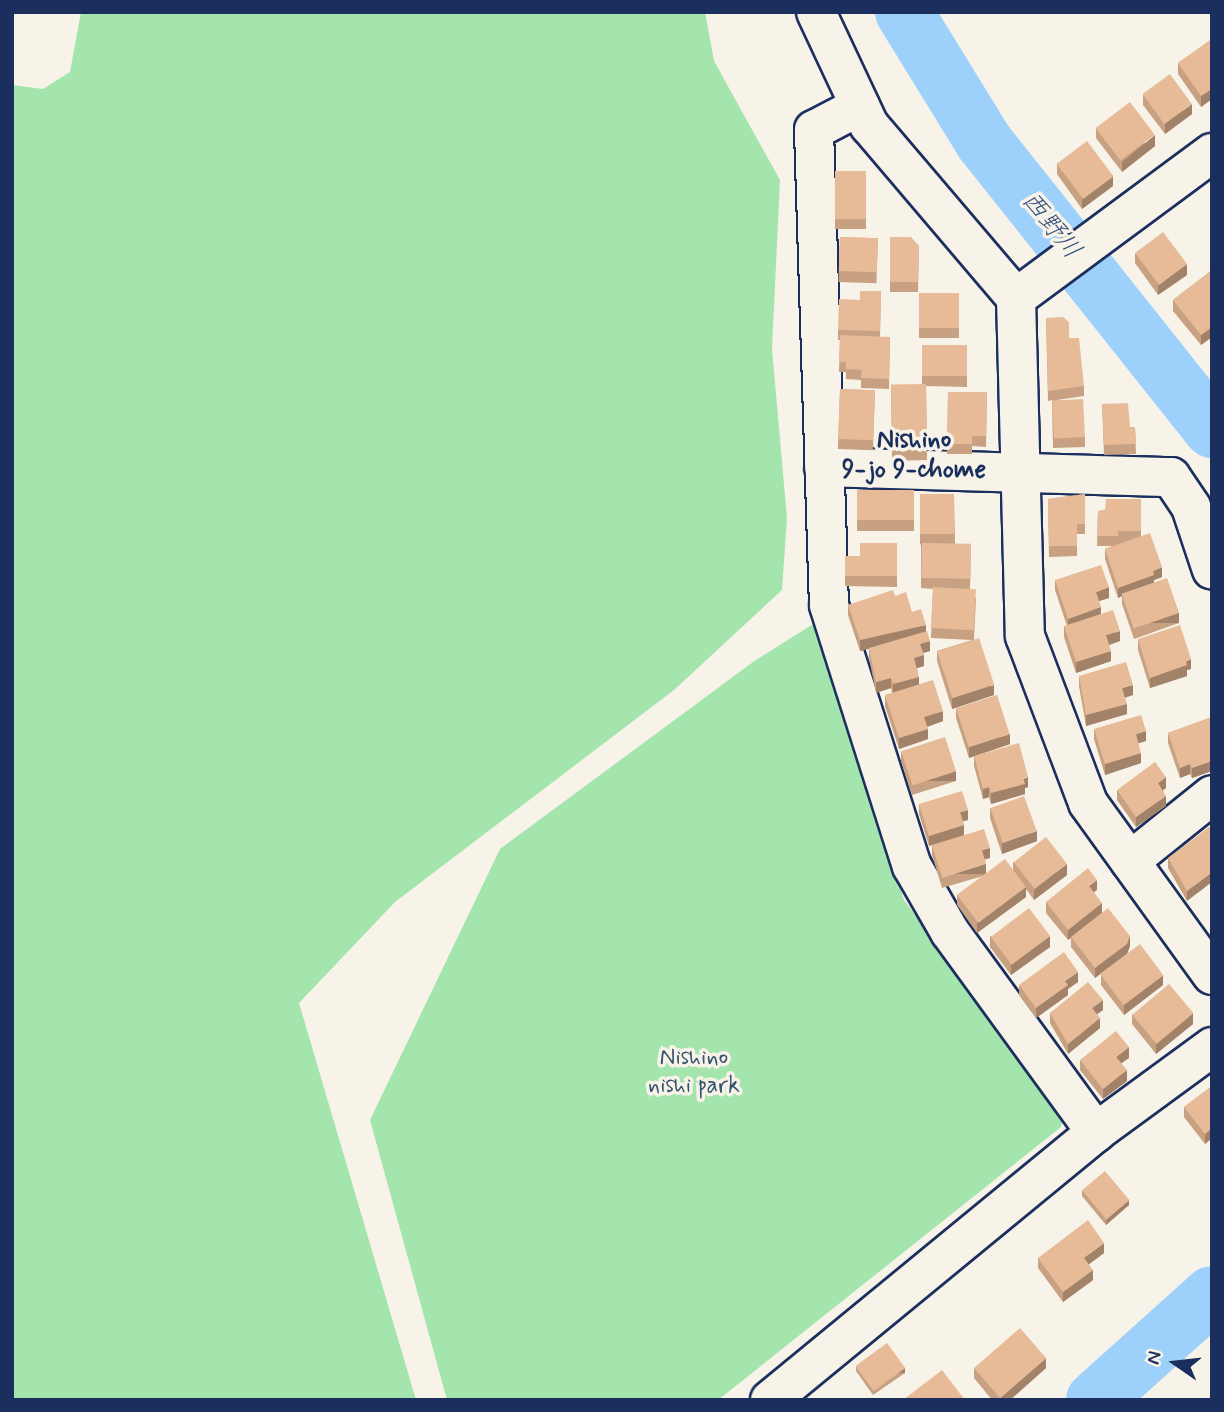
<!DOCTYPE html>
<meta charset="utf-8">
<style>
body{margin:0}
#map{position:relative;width:1224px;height:1412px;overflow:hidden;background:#f7f3e8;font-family:Mynerve,"Klee One",sans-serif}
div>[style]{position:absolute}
.green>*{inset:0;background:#a4e4ad}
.river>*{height:58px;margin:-29px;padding:0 29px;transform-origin:29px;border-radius:29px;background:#9dd1fb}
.roads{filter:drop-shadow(2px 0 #1b2f5e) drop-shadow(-2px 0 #1b2f5e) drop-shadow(0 2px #1b2f5e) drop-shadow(0 -2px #1b2f5e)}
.minor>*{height:38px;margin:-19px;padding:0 19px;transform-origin:19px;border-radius:19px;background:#f7f3e8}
.wall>*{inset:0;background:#c7a182;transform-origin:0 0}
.shaded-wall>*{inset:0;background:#a2836a;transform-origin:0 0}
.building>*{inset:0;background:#e7bb97;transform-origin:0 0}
span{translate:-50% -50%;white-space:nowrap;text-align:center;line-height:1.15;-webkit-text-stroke:7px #f7f3e8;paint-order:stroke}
.park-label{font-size:24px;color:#36536e}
.water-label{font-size:26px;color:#354f7d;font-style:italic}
.neighbourhood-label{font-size:26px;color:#1b2f5e;font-weight:700}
.frame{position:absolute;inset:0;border:14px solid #1b2f5e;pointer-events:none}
.north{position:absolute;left:1140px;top:1328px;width:70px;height:70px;-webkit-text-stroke:5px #f7f3e8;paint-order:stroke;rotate:284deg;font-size:19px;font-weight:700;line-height:28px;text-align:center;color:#1b2f5e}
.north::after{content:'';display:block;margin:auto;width:24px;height:32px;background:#1b2f5e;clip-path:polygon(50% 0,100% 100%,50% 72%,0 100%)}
</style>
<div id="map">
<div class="green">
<i style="clip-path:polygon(81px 12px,705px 12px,714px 61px,780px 180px,772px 349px,787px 518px,782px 590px,674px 690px,395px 902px,299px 1003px,416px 1400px,12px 1400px,12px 85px,43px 89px,70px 72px)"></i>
<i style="clip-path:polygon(818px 621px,904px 900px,1064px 1113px,1061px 1127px,718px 1400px,447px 1400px,370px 1120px,500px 849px,753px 662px)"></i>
</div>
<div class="river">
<i style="left:904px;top:12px;width:153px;rotate:58.4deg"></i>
<i style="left:984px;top:142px;width:367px;rotate:51.5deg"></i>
<i style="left:1095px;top:1400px;width:157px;rotate:-41.9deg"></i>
</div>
<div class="roads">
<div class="minor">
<i style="left:816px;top:12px;width:125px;rotate:64.9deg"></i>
<i style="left:869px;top:125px;width:227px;rotate:49.6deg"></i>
<i style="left:1016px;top:298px;width:338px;rotate:88.5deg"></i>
<i style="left:1025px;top:636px;width:178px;rotate:69.3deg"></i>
<i style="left:1088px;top:803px;width:212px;rotate:54.2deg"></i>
<i style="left:860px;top:106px;width:52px;rotate:152.4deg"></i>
<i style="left:814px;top:130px;width:475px;rotate:88.2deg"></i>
<i style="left:829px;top:605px;width:274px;rotate:72.4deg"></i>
<i style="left:912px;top:866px;width:76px;rotate:60.1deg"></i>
<i style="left:950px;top:932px;width:248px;rotate:53.9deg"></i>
<i style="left:1016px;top:298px;width:244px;rotate:-36.5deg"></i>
<i style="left:824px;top:467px;width:347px;rotate:1.7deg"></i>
<i style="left:1171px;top:477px;width:36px;rotate:56deg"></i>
<i style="left:1191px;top:507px;width:66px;rotate:71.6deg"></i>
<i style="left:1130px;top:861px;width:105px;rotate:-38.8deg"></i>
<i style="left:770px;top:1400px;width:422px;rotate:-39.4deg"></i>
<i style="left:1096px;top:1132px;width:144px;rotate:-36.2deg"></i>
</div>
</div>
<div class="wall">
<i style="clip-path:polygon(1212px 39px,1212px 99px,1201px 107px,1178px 74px,1178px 63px)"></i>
<i style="clip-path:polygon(1143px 95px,1192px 114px,1165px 134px,1143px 105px)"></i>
<i style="clip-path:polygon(1096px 128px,1155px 146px,1122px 172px,1096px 138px)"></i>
<i style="clip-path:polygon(1057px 164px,1113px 186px,1082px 209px,1057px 174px)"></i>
<i style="left:835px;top:171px;width:31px;height:58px"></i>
<i style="left:840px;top:237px;width:38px;height:45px;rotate:2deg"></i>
<i style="clip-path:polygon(890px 237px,919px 246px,918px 292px,890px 292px)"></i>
<i style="clip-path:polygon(1135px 253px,1187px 275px,1158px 295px,1135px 263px)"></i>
<i style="clip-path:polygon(1212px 270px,1212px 337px,1201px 345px,1173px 311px,1173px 300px)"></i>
<i style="clip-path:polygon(881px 291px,880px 337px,890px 337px,889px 389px,861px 388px,861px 380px,846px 379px,846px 372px,839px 372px,840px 340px,838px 340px,838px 330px,860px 300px)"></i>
<i style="left:959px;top:293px;width:45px;height:40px;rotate:90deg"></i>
<i style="clip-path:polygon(1046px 318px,1069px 338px,1084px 386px,1084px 396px,1057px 400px,1085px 437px,1085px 447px,1053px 448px,1052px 400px,1048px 401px)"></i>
<i style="clip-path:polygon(922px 345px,967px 345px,967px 387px,926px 386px,927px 460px,892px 461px,891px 385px,922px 385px)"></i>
<i style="left:840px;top:389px;width:35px;height:60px;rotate:2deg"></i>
<i style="clip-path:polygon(948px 392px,987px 392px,986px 447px,972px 446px,972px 454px,947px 454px)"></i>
<i style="clip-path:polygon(1102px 404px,1130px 427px,1135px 427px,1136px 454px,1104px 455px)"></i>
<i style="left:914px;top:490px;width:41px;height:57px;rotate:90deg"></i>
<i style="clip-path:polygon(920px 494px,954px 494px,955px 544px,971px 544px,970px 589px,976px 599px,974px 639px,994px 695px,952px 709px,937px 661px,937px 651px,972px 640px,931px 638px,933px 589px,921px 588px,921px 544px,920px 545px)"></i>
<i style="clip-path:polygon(1085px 494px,1085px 534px,1077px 534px,1077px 556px,1049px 557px,1048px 499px)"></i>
<i style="clip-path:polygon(1141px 499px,1141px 536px,1162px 577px,1154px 580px,1154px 582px,1179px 623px,1134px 639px,1122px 604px,1122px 596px,1118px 598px,1105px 559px,1105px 549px,1112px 546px,1097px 546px,1098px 511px,1105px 510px)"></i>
<i style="clip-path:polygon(897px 543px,897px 587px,845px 586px,845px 556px,860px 556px)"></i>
<i style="clip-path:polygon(1055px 580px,1109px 598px,1099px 601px,1101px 614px,1120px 641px,1109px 645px,1111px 661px,1076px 673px,1064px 637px,1064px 626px,1067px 626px,1055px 590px)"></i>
<i style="clip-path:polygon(895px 596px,912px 612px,926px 631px,930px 651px,923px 653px,924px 666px,917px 668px,919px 684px,943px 721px,927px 727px,928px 739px,899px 749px,885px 706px,885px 695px,892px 693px,891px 688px,876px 693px,869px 658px,869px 648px,860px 651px,848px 615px,848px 605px)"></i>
<i style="clip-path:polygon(1138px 639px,1191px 669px,1187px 670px,1187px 676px,1150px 688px,1138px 650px)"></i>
<i style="clip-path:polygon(1079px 676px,1133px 695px,1125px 698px,1127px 714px,1086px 726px,1079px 686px)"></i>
<i style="clip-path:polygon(956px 708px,1010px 744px,975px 756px,1028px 787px,1025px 788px,1025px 794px,991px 804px,989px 797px,983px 799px,974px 766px,974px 756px,969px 758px,956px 718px)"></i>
<i style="clip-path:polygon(1212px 717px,1212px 771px,1192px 778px,1190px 774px,1180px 778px,1168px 743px,1168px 733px)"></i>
<i style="clip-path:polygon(1094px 729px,1146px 741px,1138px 743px,1141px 763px,1105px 775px,1094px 739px)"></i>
<i style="clip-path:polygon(901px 751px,956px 781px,912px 795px,901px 761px)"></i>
<i style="clip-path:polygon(1166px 788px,1163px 790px,1166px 806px,1136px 827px,1117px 800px,1117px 790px)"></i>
<i style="clip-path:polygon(919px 804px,968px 820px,963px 821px,964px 835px,990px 858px,985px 859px,986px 873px,1013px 870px,1013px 862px,1067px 875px,1034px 900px,1026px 889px,1026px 897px,977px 933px,957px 905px,957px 895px,983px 876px,942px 888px,932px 855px,932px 845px,929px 846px,919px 814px)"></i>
<i style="clip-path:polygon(990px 808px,1037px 841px,1002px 854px,990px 818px)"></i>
<i style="clip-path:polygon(1212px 831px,1187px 901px,1168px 868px,1168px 858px)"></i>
<i style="clip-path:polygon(1097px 890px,1094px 892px,1102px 913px,1130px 946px,1127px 954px,1095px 978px,1071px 947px,1071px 938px,1068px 940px,1046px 913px,1046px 902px)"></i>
<i style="clip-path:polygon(990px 936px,1050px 947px,1011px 975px,990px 947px)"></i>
<i style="clip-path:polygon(1101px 975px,1163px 985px,1124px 1015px,1101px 985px)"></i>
<i style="clip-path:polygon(1078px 982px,1068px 989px,1068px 995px,1036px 1018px,1019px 995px,1019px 985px)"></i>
<i style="clip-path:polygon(1103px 1010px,1097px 1014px,1100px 1028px,1068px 1054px,1050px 1023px,1050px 1013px)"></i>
<i style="clip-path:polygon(1132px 1014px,1193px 1024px,1156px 1054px,1132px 1024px)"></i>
<i style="clip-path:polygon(1129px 1058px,1121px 1063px,1127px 1081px,1103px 1099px,1080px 1070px,1080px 1060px)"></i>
<i style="clip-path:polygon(1212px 1086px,1212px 1138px,1205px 1144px,1184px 1117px,1184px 1107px)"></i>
<i style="clip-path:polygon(1082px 1191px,1129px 1205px,1106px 1225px,1082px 1196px)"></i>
<i style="clip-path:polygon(1104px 1253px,1089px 1264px,1093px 1280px,1063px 1302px,1038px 1268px,1038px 1258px)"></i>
<i style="clip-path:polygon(856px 1366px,905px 1373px,873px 1395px,856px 1371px)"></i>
<i style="clip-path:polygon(974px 1368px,1046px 1368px,1010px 1400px,992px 1400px,974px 1378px)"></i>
</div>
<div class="shaded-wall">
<i style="clip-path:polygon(1212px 89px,1212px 99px,1201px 107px,1201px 96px)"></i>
<i style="clip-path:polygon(1192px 104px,1192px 114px,1165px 134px,1165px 124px)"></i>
<i style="clip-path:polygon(1155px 135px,1155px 146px,1122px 172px,1122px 162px)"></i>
<i style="clip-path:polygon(1113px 176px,1113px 186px,1082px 209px,1082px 199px)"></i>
<i style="clip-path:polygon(1187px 264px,1187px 275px,1158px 295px,1158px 285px)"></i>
<i style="clip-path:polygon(1212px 327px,1212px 337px,1201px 345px,1201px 335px)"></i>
<i style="clip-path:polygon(1162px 567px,1162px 577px,1154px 580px,1154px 585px,1122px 594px,1122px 596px,1118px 598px,1118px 588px)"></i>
<i style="clip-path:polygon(1109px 587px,1109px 598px,1096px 602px,1096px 592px)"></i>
<i style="clip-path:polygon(1101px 607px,1101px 618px,1068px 629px,1068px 619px)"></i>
<i style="left:1179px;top:613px;width:10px;height:48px;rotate:90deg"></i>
<i style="clip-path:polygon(926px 625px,926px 635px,860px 651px,860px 640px)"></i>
<i style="clip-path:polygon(1120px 631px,1120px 641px,1106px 646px,1106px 635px)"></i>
<i style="clip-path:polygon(930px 641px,930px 651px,920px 654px,920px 644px)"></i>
<i style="clip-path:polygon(1111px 651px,1111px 661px,1076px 673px,1076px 662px)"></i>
<i style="clip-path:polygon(924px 655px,924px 666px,914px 669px,914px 658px)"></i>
<i style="clip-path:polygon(1191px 659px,1191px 669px,1187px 670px,1187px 676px,1150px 688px,1150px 678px)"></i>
<i style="clip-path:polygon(919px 677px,919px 687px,893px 695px,893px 684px)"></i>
<i style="clip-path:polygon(891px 678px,891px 688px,876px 693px,876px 682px)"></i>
<i style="clip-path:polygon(994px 685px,994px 695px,952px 709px,952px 698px)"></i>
<i style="clip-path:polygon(1133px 685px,1133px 695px,1122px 698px,1122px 688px)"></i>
<i style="clip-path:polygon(1127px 704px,1127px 714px,1086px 726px,1086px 715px)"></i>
<i style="clip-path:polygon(943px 711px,943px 721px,924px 728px,924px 717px)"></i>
<i style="clip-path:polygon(928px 729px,928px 739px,899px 749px,899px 738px)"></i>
<i style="clip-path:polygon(1146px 731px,1146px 741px,1136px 744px,1136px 734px)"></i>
<i style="clip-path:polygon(1010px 734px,1010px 744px,969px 758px,969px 747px)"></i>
<i style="clip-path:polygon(1141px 753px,1141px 763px,1105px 775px,1105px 764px)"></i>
<i style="clip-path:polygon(1212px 761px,1212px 771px,1192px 778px,1192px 768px)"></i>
<i style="clip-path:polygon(1190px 764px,1190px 774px,1180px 778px,1180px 768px)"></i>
<i style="left:956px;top:771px;width:10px;height:46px;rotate:90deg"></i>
<i style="clip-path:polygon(1028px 777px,1028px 787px,1025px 788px,1025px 794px,991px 804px,991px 793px)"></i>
<i style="clip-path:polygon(1166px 777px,1166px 788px,1158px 794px,1158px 783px)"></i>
<i style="clip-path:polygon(989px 787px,989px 797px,983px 799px,983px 789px)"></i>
<i style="clip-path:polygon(1166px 796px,1166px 806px,1136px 827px,1136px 817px)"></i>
<i style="clip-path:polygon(968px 810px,968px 820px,960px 822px,960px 812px)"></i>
<i style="clip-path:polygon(964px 825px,964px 836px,929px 846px,929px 836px)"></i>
<i style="clip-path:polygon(1037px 831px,1037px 841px,1002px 854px,1002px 843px)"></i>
<i style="clip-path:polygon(990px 848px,990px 858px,982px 860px,982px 850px)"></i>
<i style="left:986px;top:864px;width:10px;height:46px;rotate:90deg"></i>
<i style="clip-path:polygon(1067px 864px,1067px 875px,1034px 900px,1034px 889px)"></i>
<i style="clip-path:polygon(1212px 872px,1212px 882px,1187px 901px,1187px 891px)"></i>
<i style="clip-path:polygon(1097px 880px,1097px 890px,1089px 896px,1089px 886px)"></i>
<i style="clip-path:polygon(1026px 887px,1026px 897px,977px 933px,977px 922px)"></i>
<i style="clip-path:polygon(1102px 903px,1102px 913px,1068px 940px,1068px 930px)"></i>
<i style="clip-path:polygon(1050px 936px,1050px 947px,1011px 975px,1011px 965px)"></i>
<i style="clip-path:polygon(1130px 936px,1130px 946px,1127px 954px,1095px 978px,1095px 968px)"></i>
<i style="clip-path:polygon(1078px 972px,1078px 982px,1068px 989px,1068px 995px,1036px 1018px,1036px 1008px,1065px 981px)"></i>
<i style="clip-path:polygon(1163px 975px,1163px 985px,1124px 1015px,1124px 1005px)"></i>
<i style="clip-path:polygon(1103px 1000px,1103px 1010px,1092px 1018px,1092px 1008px)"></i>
<i style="clip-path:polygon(1193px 1013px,1193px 1024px,1156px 1054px,1156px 1044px)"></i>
<i style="clip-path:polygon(1100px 1018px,1100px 1028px,1068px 1054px,1068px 1044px)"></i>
<i style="clip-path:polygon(1129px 1047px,1129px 1058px,1116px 1067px,1116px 1057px)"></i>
<i style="clip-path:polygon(1127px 1070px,1127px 1081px,1103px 1099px,1103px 1089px)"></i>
<i style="clip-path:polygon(1212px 1128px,1212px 1138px,1205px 1144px,1205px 1134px)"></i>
<i style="clip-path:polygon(1129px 1200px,1129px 1205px,1106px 1225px,1106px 1220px)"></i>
<i style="clip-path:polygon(1104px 1243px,1104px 1253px,1084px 1268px,1084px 1258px)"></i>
<i style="clip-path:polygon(1093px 1270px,1093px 1280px,1063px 1302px,1063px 1292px)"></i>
<i style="clip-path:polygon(1046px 1358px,1046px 1368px,1010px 1400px,999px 1400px,999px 1398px)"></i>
<i style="left:905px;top:1368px;width:5px;height:39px;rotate:90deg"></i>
</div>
<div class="building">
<i style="clip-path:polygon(1212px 39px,1212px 89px,1201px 96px,1178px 63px)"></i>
<i style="left:1170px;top:74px;width:37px;height:34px;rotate:54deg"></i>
<i style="left:1130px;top:102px;width:41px;height:43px;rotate:53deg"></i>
<i style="left:1087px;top:141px;width:44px;height:38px;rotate:53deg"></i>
<i style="left:835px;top:171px;width:31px;height:48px"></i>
<i style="left:1163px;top:232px;width:40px;height:35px;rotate:53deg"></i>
<i style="left:840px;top:237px;width:38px;height:34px;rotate:2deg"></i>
<i style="clip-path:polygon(890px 237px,911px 237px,919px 246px,918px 282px,890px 282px)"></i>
<i style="clip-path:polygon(1212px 270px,1212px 327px,1201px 335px,1173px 300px)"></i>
<i style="clip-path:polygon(860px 291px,881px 291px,880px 331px,838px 330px,839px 299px,860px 300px)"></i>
<i style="left:959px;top:293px;width:35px;height:40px;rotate:90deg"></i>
<i style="clip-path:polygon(1063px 317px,1069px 322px,1069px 338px,1079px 338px,1084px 386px,1048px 391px,1046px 318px)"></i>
<i style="clip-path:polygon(840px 335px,890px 337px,889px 379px,861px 378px,862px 370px,846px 369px,846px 362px,839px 362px)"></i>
<i style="left:922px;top:345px;width:45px;height:31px"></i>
<i style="left:926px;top:384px;width:65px;height:35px;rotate:89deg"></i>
<i style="left:840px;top:389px;width:35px;height:50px;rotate:2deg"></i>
<i style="clip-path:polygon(948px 392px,987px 392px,986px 436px,972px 436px,972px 444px,947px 444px)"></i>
<i style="left:1083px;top:399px;width:38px;height:31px;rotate:87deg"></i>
<i style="clip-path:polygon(1128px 403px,1130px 427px,1135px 427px,1136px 444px,1104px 445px,1102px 404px)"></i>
<i style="left:914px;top:490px;width:30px;height:57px;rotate:90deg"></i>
<i style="left:920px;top:494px;width:34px;height:40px"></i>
<i style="clip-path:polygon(1085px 494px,1085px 524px,1077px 524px,1077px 546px,1049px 546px,1048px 499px)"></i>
<i style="clip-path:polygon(1106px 499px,1141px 499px,1141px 531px,1118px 531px,1118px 536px,1097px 536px,1098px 511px,1105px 510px)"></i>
<i style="clip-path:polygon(1150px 533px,1162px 567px,1153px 571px,1154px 575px,1118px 588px,1105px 549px)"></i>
<i style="clip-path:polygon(860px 543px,897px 543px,897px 576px,845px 576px,845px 556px,860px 556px)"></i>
<i style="left:922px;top:543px;width:49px;height:35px;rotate:1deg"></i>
<i style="clip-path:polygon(1101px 565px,1109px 587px,1096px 592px,1101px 607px,1068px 619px,1055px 580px)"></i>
<i style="left:1167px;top:578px;width:37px;height:48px;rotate:71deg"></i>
<i style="left:933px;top:587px;width:43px;height:41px;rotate:3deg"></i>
<i style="clip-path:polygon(893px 590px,895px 596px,906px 592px,912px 612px,921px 609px,926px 625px,860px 640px,848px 605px)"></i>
<i style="clip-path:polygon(1113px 610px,1120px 631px,1106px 635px,1111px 651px,1076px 662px,1064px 626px)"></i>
<i style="clip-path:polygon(1180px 625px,1191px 659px,1186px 661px,1187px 665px,1150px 678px,1138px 639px)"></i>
<i style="clip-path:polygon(927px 631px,930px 641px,920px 644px,924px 655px,914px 658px,919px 677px,893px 684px,891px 678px,876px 682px,869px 648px)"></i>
<i style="left:979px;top:638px;width:49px;height:44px;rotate:72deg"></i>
<i style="clip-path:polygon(1126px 662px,1133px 685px,1122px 688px,1127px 704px,1086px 715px,1079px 676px)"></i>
<i style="clip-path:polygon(933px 680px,943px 711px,924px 717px,928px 729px,899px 738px,885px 695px)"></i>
<i style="left:997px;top:695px;width:41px;height:43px;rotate:72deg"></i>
<i style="clip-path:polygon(1141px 715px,1146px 731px,1136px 734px,1141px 753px,1105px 764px,1094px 729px)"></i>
<i style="clip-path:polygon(1212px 717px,1212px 761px,1192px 768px,1190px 764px,1180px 768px,1168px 733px)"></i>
<i style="left:945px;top:737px;width:36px;height:46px;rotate:72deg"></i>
<i style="clip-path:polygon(1019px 743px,1028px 777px,1023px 778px,1025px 784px,991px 793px,989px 787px,983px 789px,974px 756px)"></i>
<i style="clip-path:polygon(1155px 762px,1166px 777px,1158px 783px,1166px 796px,1136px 817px,1117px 790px)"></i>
<i style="clip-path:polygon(962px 791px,968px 810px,960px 812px,964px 825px,929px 836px,919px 804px)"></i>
<i style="left:1024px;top:796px;width:37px;height:36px;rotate:70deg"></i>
<i style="clip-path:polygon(1209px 827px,1212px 831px,1212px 872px,1187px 891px,1168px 858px)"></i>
<i style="clip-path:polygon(984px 829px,990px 848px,982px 850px,986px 864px,942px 878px,932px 845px)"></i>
<i style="left:1046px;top:837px;width:34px;height:41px;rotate:52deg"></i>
<i style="left:1005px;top:859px;width:35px;height:60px;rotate:53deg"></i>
<i style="clip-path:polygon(1088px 868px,1097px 880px,1089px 886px,1102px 903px,1068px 930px,1046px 902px)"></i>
<i style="left:1029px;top:908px;width:35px;height:48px;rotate:53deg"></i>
<i style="clip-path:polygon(1108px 908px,1130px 936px,1127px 944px,1095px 968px,1071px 937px)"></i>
<i style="left:1140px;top:944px;width:39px;height:50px;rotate:53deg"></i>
<i style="clip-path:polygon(1064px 952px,1078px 972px,1065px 981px,1068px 985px,1036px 1008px,1019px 985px)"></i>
<i style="clip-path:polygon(1088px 982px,1103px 1000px,1092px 1008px,1100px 1018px,1068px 1044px,1050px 1013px)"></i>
<i style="left:1169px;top:984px;width:38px;height:48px;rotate:50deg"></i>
<i style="clip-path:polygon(1116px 1031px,1129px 1047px,1116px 1057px,1127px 1070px,1103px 1089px,1080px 1060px)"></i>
<i style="clip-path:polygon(1212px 1086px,1212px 1128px,1205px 1134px,1184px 1107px)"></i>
<i style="left:1105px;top:1171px;width:38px;height:30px;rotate:50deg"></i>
<i style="clip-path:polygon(1088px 1220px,1104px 1243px,1084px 1258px,1093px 1270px,1063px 1292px,1038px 1258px)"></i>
<i style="left:1020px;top:1328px;width:40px;height:61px;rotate:49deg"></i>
<i style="left:887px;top:1343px;width:31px;height:39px;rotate:54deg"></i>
<i style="clip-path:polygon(942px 1370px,965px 1400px,903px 1400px)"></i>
</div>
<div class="park-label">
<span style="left:694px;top:1072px">Nishino<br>nishi park</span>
</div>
<div class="water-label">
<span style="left:1050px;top:226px;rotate:51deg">西野川</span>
</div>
<div class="neighbourhood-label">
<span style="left:914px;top:456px">Nishino<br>9-jo 9-chome</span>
</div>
<div class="frame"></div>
<div class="north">N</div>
</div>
